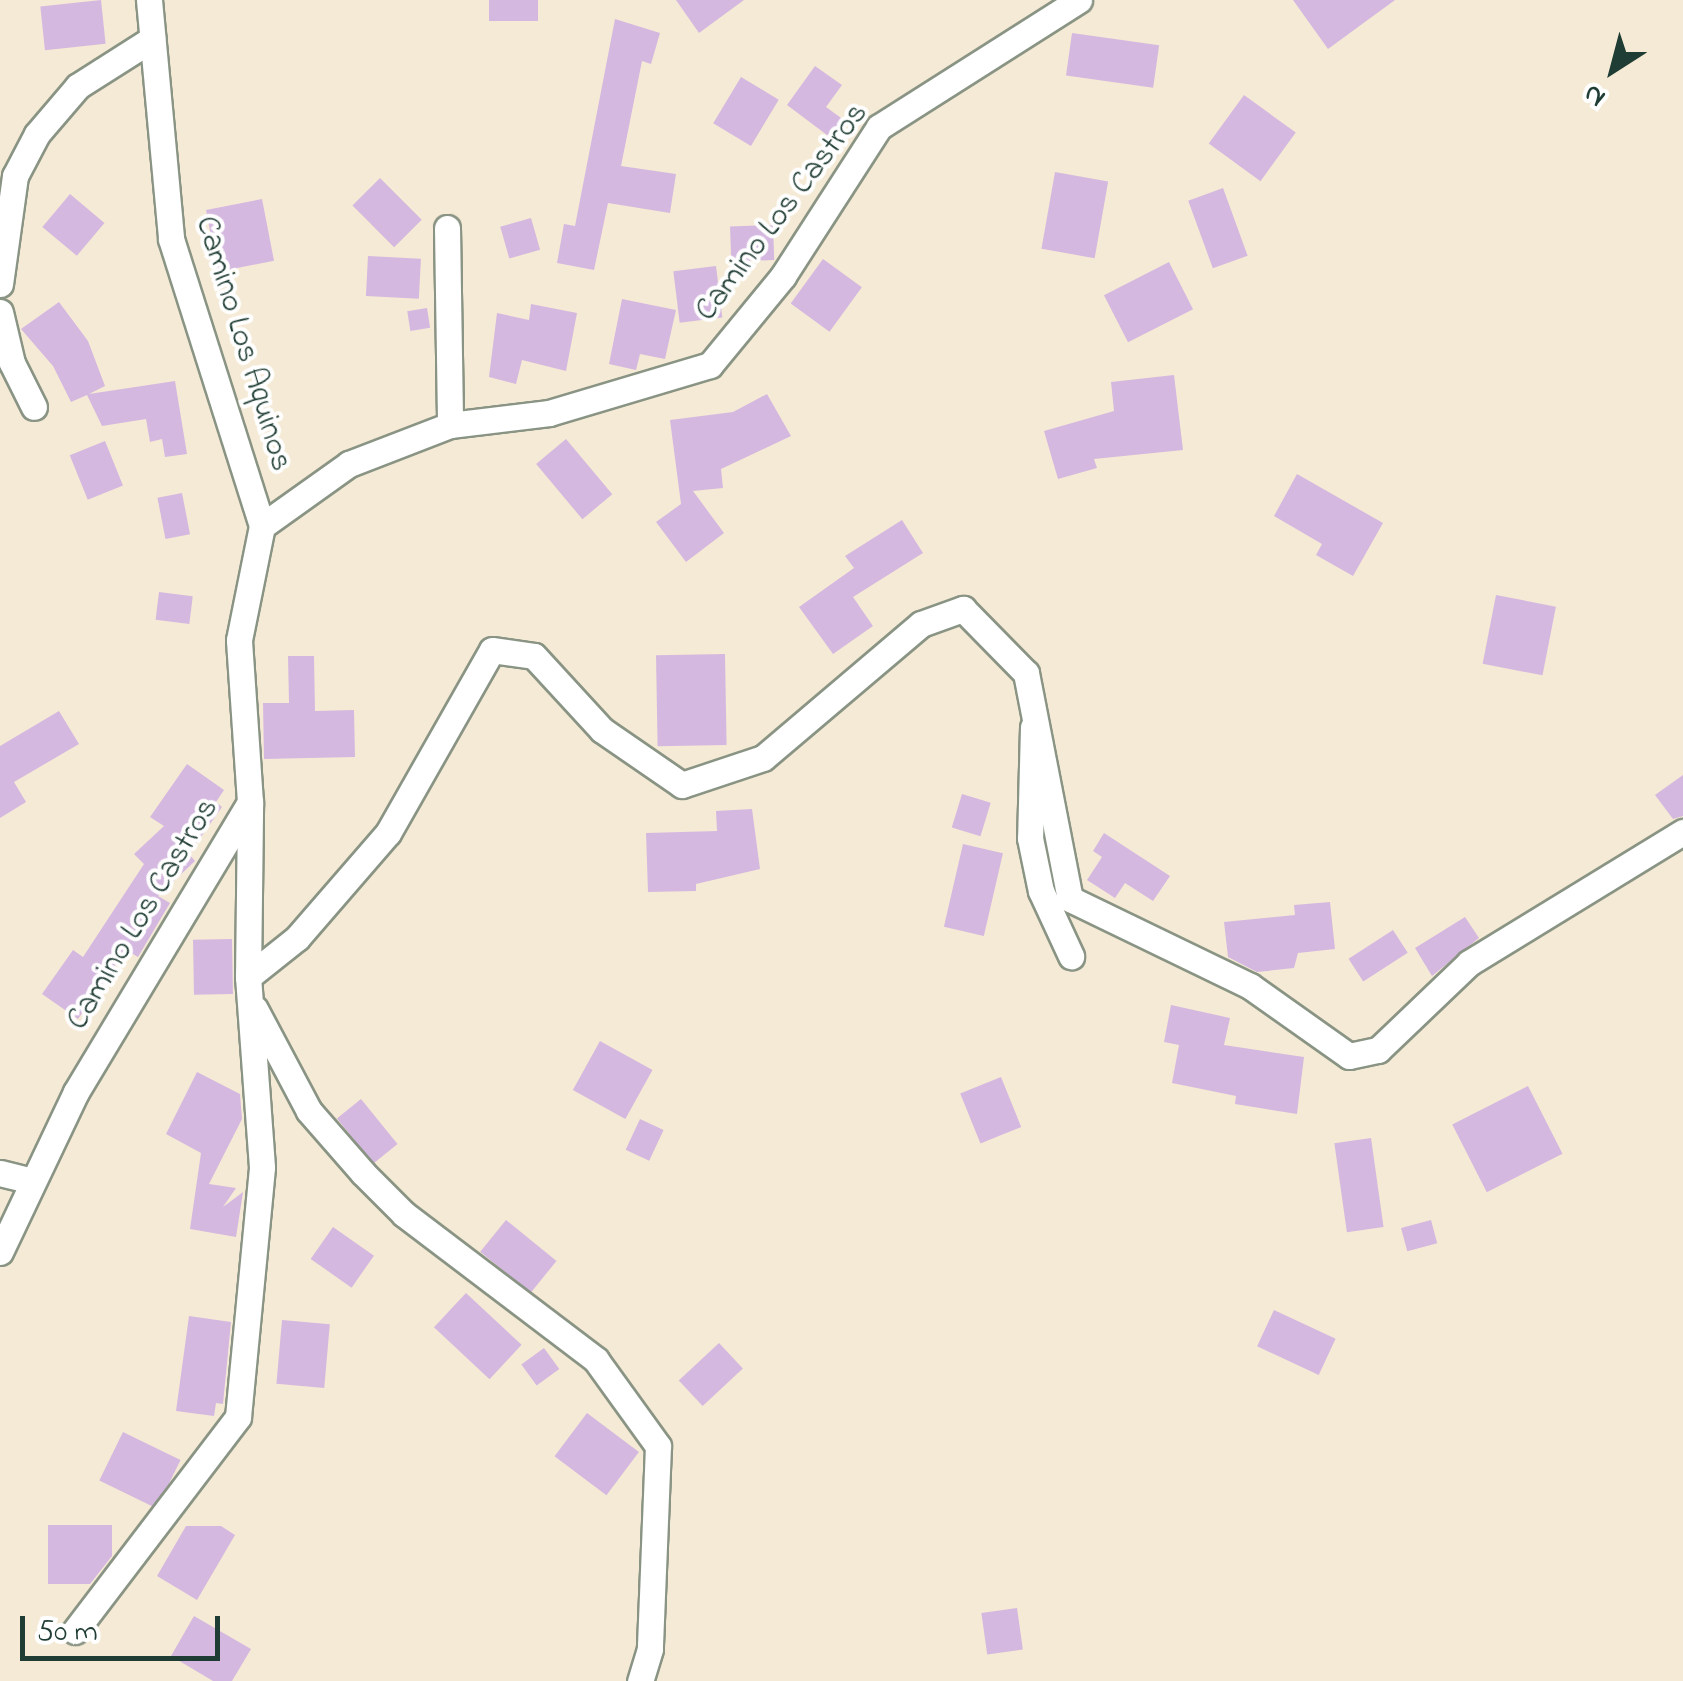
<!DOCTYPE html>
<style>
body{margin:0}
#map{position:relative;width:1683px;height:1681px;overflow:hidden;background:#f5ead5;font-family:"Indie Flower",sans-serif}
div>[style]{position:absolute}
.building>*{inset:0;background:#d5b8e0;transform-origin:0 0}
.roads{filter:drop-shadow(2px 0 #8a9484) drop-shadow(-2px 0 #8a9484) drop-shadow(0 2px #8a9484) drop-shadow(0 -2px #8a9484)}
.street>*{height:25px;margin:-12.5px;padding:0 12.5px;transform-origin:12.5px;border-radius:12.5px;background:#fff}
span{translate:-50% -50%;white-space:nowrap;text-align:center;line-height:1.15;-webkit-text-stroke:8px #fff;paint-order:stroke}
.street-label{font-size:32px;color:#1f3d34}
.north{position:absolute;left:1563px;top:20px;width:100px;height:100px;-webkit-text-stroke:8px #fff;paint-order:stroke;rotate:216deg;font-size:28px;font-weight:700;line-height:40px;text-align:center;color:#1f3d34}
.north::after{content:'';display:block;margin:auto;width:35px;height:45px;background:#1f3d34;clip-path:polygon(50% 0,100% 100%,50% 72%,0 100%)}
.scale{position:absolute;left:20px;top:1616px;width:200px;height:45px;box-sizing:border-box;border:5px solid #1f3d34;border-top:0;padding-left:12px;font-size:30px;line-height:35px;white-space:nowrap;color:#1f3d34;-webkit-text-stroke:8px #fff;paint-order:stroke}
</style>
<div id="map">
<div class="building">
<i style="left:101px;top:0;width:44px;height:61px;rotate:84deg"></i>
<i style="left:489px;top:0;width:49px;height:21px"></i>
<i style="clip-path:polygon(676px 0,744px 0,699px 33px)"></i>
<i style="clip-path:polygon(1293px 0,1395px 0,1328px 49px)"></i>
<i style="clip-path:polygon(615px 19px,660px 33px,651px 64px,642px 61px,621px 166px,676px 174px,670px 213px,608px 203px,594px 270px,557px 263px,564px 224px,575px 226px)"></i>
<i style="left:1072px;top:33px;width:88px;height:43px;rotate:8deg"></i>
<i style="clip-path:polygon(815px 66px,842px 85px,826px 107px,848px 123px,835px 141px,787px 105px)"></i>
<i style="left:741px;top:77px;width:44px;height:54px;rotate:31deg"></i>
<i style="left:1244px;top:95px;width:64px;height:60px;rotate:36deg"></i>
<i style="left:1055px;top:172px;width:54px;height:78px;rotate:10deg"></i>
<i style="left:380px;top:178px;width:59px;height:39px;rotate:45deg"></i>
<i style="left:1223px;top:188px;width:72px;height:37px;rotate:70deg"></i>
<i style="left:70px;top:194px;width:45px;height:43px;rotate:40deg"></i>
<i style="left:262px;top:199px;width:63px;height:57px;rotate:79deg"></i>
<i style="left:531px;top:218px;width:33px;height:32px;rotate:74deg"></i>
<i style="left:773px;top:225px;width:35px;height:43px;rotate:88deg"></i>
<i style="left:368px;top:256px;width:53px;height:40px;rotate:3deg"></i>
<i style="left:823px;top:259px;width:48px;height:55px;rotate:36deg"></i>
<i style="left:1169px;top:262px;width:53px;height:73px;rotate:63deg"></i>
<i style="left:716px;top:266px;width:52px;height:43px;rotate:83deg"></i>
<i style="clip-path:polygon(622px 299px,676px 310px,665px 359px,640px 354px,636px 370px,609px 364px)"></i>
<i style="clip-path:polygon(59px 302px,88px 341px,105px 386px,89px 394px,175px 381px,187px 454px,165px 457px,162px 439px,150px 442px,146px 419px,102px 426px,87px 395px,71px 402px,53px 366px,21px 329px)"></i>
<i style="clip-path:polygon(531px 304px,577px 313px,566px 371px,522px 360px,516px 384px,489px 377px,497px 313px,529px 320px)"></i>
<i style="left:427px;top:308px;width:20px;height:20px;rotate:81deg"></i>
<i style="clip-path:polygon(1174px 375px,1183px 450px,1094px 459px,1097px 468px,1058px 479px,1044px 431px,1114px 411px,1111px 382px)"></i>
<i style="clip-path:polygon(767px 394px,791px 436px,721px 469px,723px 488px,693px 491px,724px 533px,686px 562px,656px 522px,681px 504px,670px 420px,733px 412px)"></i>
<i style="left:566px;top:439px;width:72px;height:39px;rotate:50deg"></i>
<i style="left:105px;top:441px;width:48px;height:38px;rotate:68deg"></i>
<i style="clip-path:polygon(1297px 474px,1383px 523px,1353px 576px,1316px 555px,1322px 544px,1274px 516px)"></i>
<i style="left:182px;top:493px;width:42px;height:25px;rotate:79deg"></i>
<i style="clip-path:polygon(902px 520px,923px 553px,853px 597px,873px 626px,833px 654px,799px 607px,854px 568px,845px 556px)"></i>
<i style="left:159px;top:592px;width:34px;height:28px;rotate:7deg"></i>
<i style="left:1496px;top:595px;width:61px;height:70px;rotate:11deg"></i>
<i style="left:725px;top:654px;width:91px;height:69px;rotate:89deg"></i>
<i style="clip-path:polygon(288px 656px,314px 656px,315px 711px,354px 710px,355px 757px,264px 759px,263px 703px,289px 703px)"></i>
<i style="clip-path:polygon(59px 711px,79px 744px,14px 782px,26px 802px,0 818px,0 746px)"></i>
<i style="clip-path:polygon(187px 764px,224px 790px,216px 802px,222px 807px,189px 854px,195px 861px,158px 896px,170px 903px,138px 957px,126px 950px,78px 1019px,42px 994px,73px 950px,83px 957px,144px 864px,134px 854px,164px 826px,150px 817px)"></i>
<i style="clip-path:polygon(1683px 775px,1683px 816px,1673px 819px,1655px 795px)"></i>
<i style="left:962px;top:794px;width:30px;height:35px;rotate:17deg"></i>
<i style="clip-path:polygon(752px 809px,760px 869px,696px 884px,696px 891px,648px 892px,646px 833px,717px 831px,716px 811px)"></i>
<i style="clip-path:polygon(1104px 833px,1170px 876px,1153px 901px,1125px 883px,1115px 898px,1087px 880px,1102px 857px,1093px 851px)"></i>
<i style="left:963px;top:844px;width:41px;height:85px;rotate:13deg"></i>
<i style="clip-path:polygon(1330px 902px,1335px 949px,1298px 953px,1294px 968px,1257px 972px,1228px 957px,1224px 922px,1295px 915px,1294px 905px)"></i>
<i style="clip-path:polygon(1465px 917px,1479px 938px,1432px 976px,1415px 948px)"></i>
<i style="left:1393px;top:930px;width:27px;height:53px;rotate:57deg"></i>
<i style="left:232px;top:939px;width:55px;height:39px;rotate:89deg"></i>
<i style="clip-path:polygon(1171px 1005px,1230px 1018px,1224px 1045px,1304px 1057px,1297px 1114px,1235px 1104px,1236px 1096px,1172px 1083px,1179px 1045px,1164px 1042px)"></i>
<i style="left:600px;top:1041px;width:60px;height:56px;rotate:29deg"></i>
<i style="clip-path:polygon(197px 1072px,240px 1094px,242px 1119px,209px 1184px,236px 1188px,223px 1207px,243px 1192px,236px 1237px,190px 1229px,201px 1153px,166px 1134px)"></i>
<i style="left:1001px;top:1077px;width:54px;height:44px;rotate:68deg"></i>
<i style="left:1528px;top:1086px;width:76px;height:85px;rotate:63deg"></i>
<i style="left:361px;top:1099px;width:58px;height:31px;rotate:51deg"></i>
<i style="left:640px;top:1119px;width:26px;height:34px;rotate:25deg"></i>
<i style="left:1371px;top:1138px;width:90px;height:37px;rotate:82deg"></i>
<i style="left:506px;top:1220px;width:65px;height:41px;rotate:39deg"></i>
<i style="left:1431px;top:1220px;width:24px;height:31px;rotate:75deg"></i>
<i style="left:333px;top:1227px;width:50px;height:39px;rotate:35deg"></i>
<i style="left:466px;top:1293px;width:76px;height:47px;rotate:43deg"></i>
<i style="left:1274px;top:1310px;width:68px;height:40px;rotate:25deg"></i>
<i style="clip-path:polygon(189px 1316px,231px 1322px,223px 1404px,216px 1403px,214px 1416px,176px 1411px)"></i>
<i style="left:282px;top:1320px;width:48px;height:64px;rotate:5deg"></i>
<i style="left:719px;top:1343px;width:35px;height:55px;rotate:47deg"></i>
<i style="left:544px;top:1348px;width:26px;height:28px;rotate:54deg"></i>
<i style="left:587px;top:1413px;width:65px;height:54px;rotate:37deg"></i>
<i style="left:123px;top:1432px;width:64px;height:54px;rotate:26deg"></i>
<i style="clip-path:polygon(48px 1525px,112px 1525px,112px 1556px,90px 1584px,48px 1584px)"></i>
<i style="clip-path:polygon(186px 1526px,221px 1526px,235px 1535px,197px 1600px,157px 1576px)"></i>
<i style="left:1017px;top:1608px;width:42px;height:36px;rotate:82deg"></i>
<i style="clip-path:polygon(194px 1616px,251px 1649px,232px 1681px,213px 1681px,171px 1656px)"></i>
</div>
<div class="roads">
<div class="street">
<i style="left:149px;top:0;width:240px;rotate:84.7deg"></i>
<i style="left:171px;top:239px;width:301px;rotate:72.4deg"></i>
<i style="left:447px;top:228px;width:197px;rotate:89.1deg"></i>
<i style="left:0;top:284px;width:109px;rotate:-82.1deg"></i>
<i style="left:15px;top:176px;width:47px;rotate:-62.4deg"></i>
<i style="left:37px;top:134px;width:63px;rotate:-49.5deg"></i>
<i style="left:78px;top:86px;width:88px;rotate:-32.4deg"></i>
<i style="left:0;top:312px;width:52px;rotate:76.8deg"></i>
<i style="left:12px;top:363px;width:49px;rotate:63.4deg"></i>
<i style="left:1033px;top:727px;width:111px;rotate:91.5deg"></i>
<i style="left:1030px;top:838px;width:54px;rotate:78.3deg"></i>
<i style="left:1041px;top:891px;width:72px;rotate:65.2deg"></i>
<i style="left:248px;top:977px;width:63px;rotate:-38.5deg"></i>
<i style="left:297px;top:938px;width:139px;rotate:-49.1deg"></i>
<i style="left:388px;top:833px;width:210px;rotate:-60.4deg"></i>
<i style="left:492px;top:650px;width:42px;rotate:8.1deg"></i>
<i style="left:534px;top:656px;width:100px;rotate:47.4deg"></i>
<i style="left:602px;top:730px;width:97px;rotate:34.5deg"></i>
<i style="left:682px;top:785px;width:85px;rotate:-18.4deg"></i>
<i style="left:763px;top:758px;width:207px;rotate:-40.3deg"></i>
<i style="left:921px;top:624px;width:45px;rotate:-19.7deg"></i>
<i style="left:963px;top:609px;width:90px;rotate:45.5deg"></i>
<i style="left:1026px;top:673px;width:230px;rotate:79deg"></i>
<i style="left:1070px;top:899px;width:200px;rotate:25.8deg"></i>
<i style="left:1250px;top:986px;width:121px;rotate:35.3deg"></i>
<i style="left:1349px;top:1056px;width:30px;rotate:-12deg"></i>
<i style="left:1378px;top:1050px;width:126px;rotate:-43.7deg"></i>
<i style="left:1469px;top:963px;width:251px;rotate:-31.5deg"></i>
<i style="left:255px;top:1009px;width:115px;rotate:62.1deg"></i>
<i style="left:309px;top:1111px;width:82px;rotate:48.9deg"></i>
<i style="left:363px;top:1173px;width:58px;rotate:45deg"></i>
<i style="left:404px;top:1214px;width:241px;rotate:37.2deg"></i>
<i style="left:596px;top:1360px;width:106px;rotate:54.2deg"></i>
<i style="left:658px;top:1446px;width:203px;rotate:92.3deg"></i>
<i style="left:650px;top:1649px;width:34px;rotate:107deg"></i>
<i style="left:0;top:1173px;width:34px;rotate:14deg"></i>
<i style="left:0;top:1252px;width:177px;rotate:-64.6deg"></i>
<i style="left:76px;top:1092px;width:338px;rotate:-59deg"></i>
<i style="left:250px;top:802px;width:162px;rotate:-93.9deg"></i>
<i style="left:239px;top:640px;width:116px;rotate:-78.6deg"></i>
<i style="left:262px;top:526px;width:107px;rotate:-35.5deg"></i>
<i style="left:349px;top:464px;width:108px;rotate:-21.1deg"></i>
<i style="left:450px;top:425px;width:100px;rotate:-6.9deg"></i>
<i style="left:549px;top:413px;width:168px;rotate:-16.6deg"></i>
<i style="left:710px;top:365px;width:115px;rotate:-50.6deg"></i>
<i style="left:783px;top:276px;width:177px;rotate:-57.2deg"></i>
<i style="left:879px;top:127px;width:237px;rotate:-32.4deg"></i>
<i style="left:75px;top:1631px;width:269px;rotate:-52.7deg"></i>
<i style="left:238px;top:1417px;width:251px;rotate:-84.5deg"></i>
<i style="left:262px;top:1167px;width:191px;rotate:-94.2deg"></i>
<i style="left:248px;top:977px;width:175px;rotate:-89.3deg"></i>
</div>
</div>
<div class="street-label">
<span style="left:783px;top:213px;rotate:-53deg">Camino Los Castros</span>
<span style="left:242px;top:344px;rotate:73deg">Camino Los Aquinos</span>
<span style="left:144px;top:915px;rotate:-59deg">Camino Los Castros</span>
</div>
<div class="north">N</div>
<div class="scale">50 m</div>
</div>
